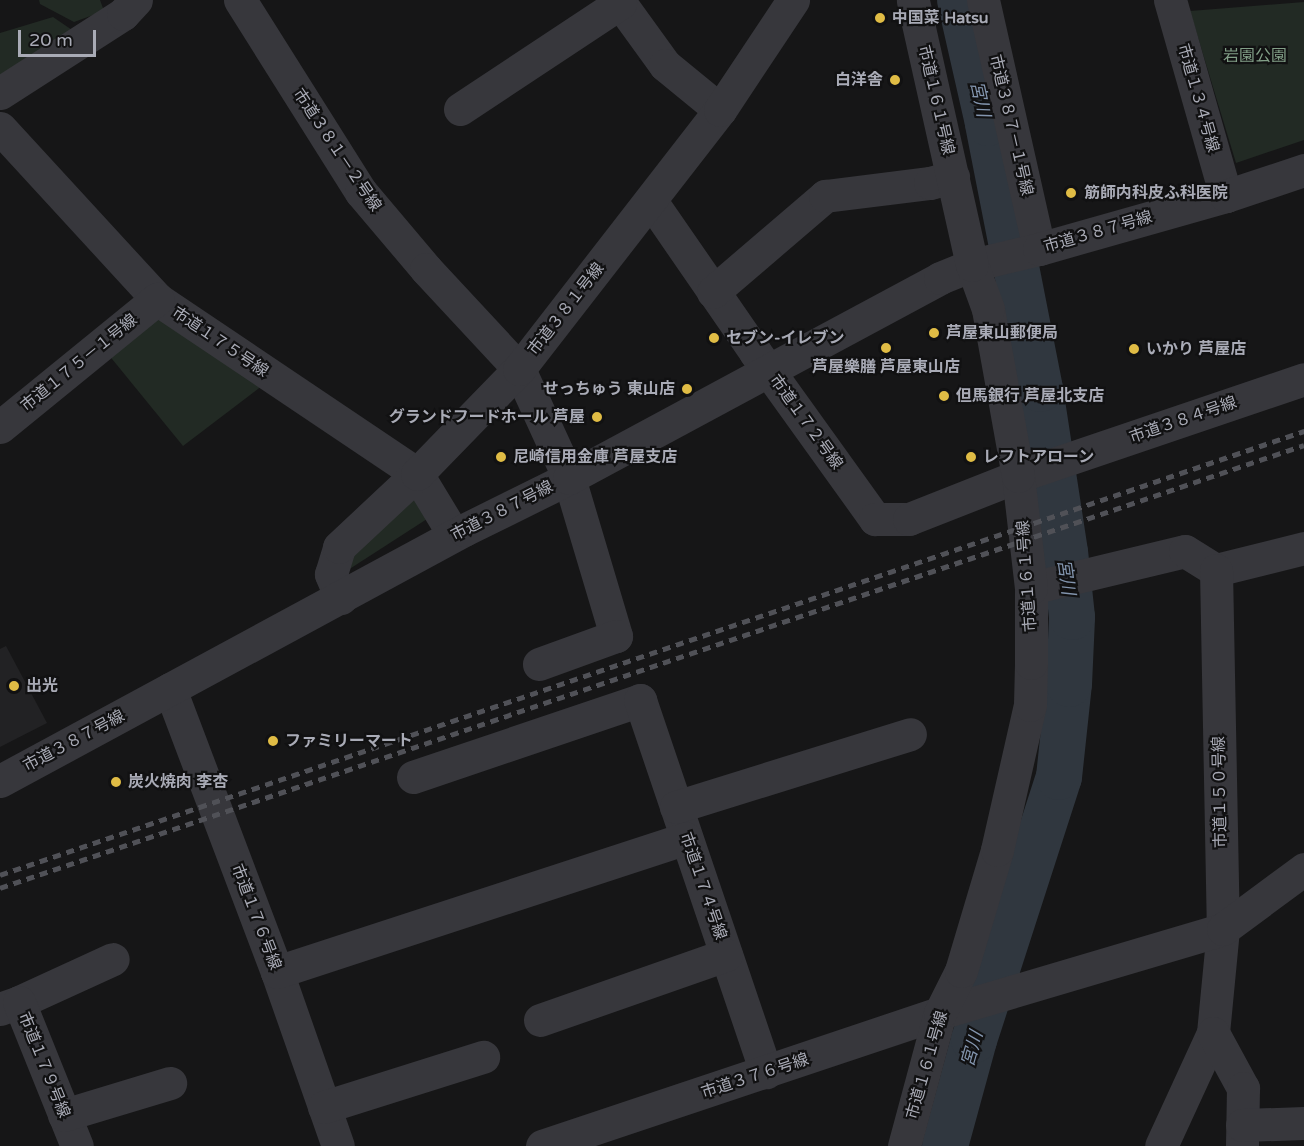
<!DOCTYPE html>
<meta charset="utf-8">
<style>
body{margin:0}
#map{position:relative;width:1304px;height:1146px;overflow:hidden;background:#161617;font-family:"Varela Round","Noto Sans JP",sans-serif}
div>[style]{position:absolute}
.built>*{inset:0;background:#222224}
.green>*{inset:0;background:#222a24}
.river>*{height:46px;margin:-23px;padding:0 23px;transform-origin:23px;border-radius:23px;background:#30373f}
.minor>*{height:33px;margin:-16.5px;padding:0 16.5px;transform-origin:16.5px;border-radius:16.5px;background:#37373c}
.rail>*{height:4.5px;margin-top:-2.25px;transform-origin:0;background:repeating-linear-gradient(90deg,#505157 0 8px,transparent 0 14px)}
.dots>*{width:16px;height:16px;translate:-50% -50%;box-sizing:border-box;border:3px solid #111112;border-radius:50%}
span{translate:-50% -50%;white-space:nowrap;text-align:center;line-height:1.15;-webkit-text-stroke:4.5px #111112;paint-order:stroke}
.poi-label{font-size:16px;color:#a9abb6;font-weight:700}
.left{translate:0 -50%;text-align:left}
.right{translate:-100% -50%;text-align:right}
.park-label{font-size:16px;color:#829f87}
.street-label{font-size:16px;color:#a9abb6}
.water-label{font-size:18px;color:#8395ae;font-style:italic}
.scale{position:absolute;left:18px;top:30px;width:78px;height:27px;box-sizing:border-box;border:3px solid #a9abb6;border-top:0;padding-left:8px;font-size:18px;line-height:21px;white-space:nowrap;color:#a9abb6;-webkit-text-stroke:4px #111112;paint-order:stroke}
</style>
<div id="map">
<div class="built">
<i style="clip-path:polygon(6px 646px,47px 723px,0 747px,0 649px)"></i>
</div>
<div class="green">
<i style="clip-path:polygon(39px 0,100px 0,104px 11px,74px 22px,40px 4px)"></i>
<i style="clip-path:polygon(1304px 2px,1304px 140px,1236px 163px,1190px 11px)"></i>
<i style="clip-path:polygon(53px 17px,75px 32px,0 80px,0 33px)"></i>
<i style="clip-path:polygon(160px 313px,267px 382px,183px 446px,108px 354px)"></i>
<i style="clip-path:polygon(417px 495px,427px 519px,348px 570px,345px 558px)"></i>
</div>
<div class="river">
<i style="left:945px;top:1146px;width:110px;rotate:-74.7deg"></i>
<i style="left:974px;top:1040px;width:276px;rotate:-72.1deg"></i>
<i style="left:1059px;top:777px;width:94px;rotate:-83.9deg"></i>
<i style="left:1069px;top:684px;width:67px;rotate:-87.4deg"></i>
<i style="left:1072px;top:617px;width:65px;rotate:-96.1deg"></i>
<i style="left:1065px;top:552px;width:165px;rotate:-98.7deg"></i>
<i style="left:1040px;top:389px;width:271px;rotate:-101.1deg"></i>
<i style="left:988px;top:123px;width:126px;rotate:-102.8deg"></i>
</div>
<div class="minor">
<i style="left:240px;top:0;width:227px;rotate:57.8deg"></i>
<i style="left:361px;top:192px;width:101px;rotate:49.8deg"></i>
<i style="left:426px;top:269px;width:137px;rotate:47.1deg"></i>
<i style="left:519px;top:369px;width:120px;rotate:65.4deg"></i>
<i style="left:569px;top:478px;width:165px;rotate:73.4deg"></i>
<i style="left:616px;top:636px;width:82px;rotate:160deg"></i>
<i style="left:618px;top:0;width:80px;rotate:54.1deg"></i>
<i style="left:665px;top:65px;width:71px;rotate:39.3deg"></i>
<i style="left:983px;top:0;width:255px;rotate:77.3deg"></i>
<i style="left:1170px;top:0;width:204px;rotate:74.1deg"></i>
<i style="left:0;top:93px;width:146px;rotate:-32.7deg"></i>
<i style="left:123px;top:14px;width:19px;rotate:-47deg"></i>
<i style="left:460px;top:109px;width:192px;rotate:-33.5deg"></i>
<i style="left:0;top:128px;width:232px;rotate:47.4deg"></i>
<i style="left:157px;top:299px;width:313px;rotate:33.9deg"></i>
<i style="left:417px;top:474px;width:71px;rotate:58.8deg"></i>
<i style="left:651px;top:201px;width:183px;rotate:55.4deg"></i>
<i style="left:755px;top:352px;width:206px;rotate:54.3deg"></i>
<i style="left:875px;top:519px;width:34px"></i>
<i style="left:909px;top:519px;width:117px;rotate:-21.5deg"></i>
<i style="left:1018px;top:476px;width:302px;rotate:-18.7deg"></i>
<i style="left:713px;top:292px;width:148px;rotate:-40.6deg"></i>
<i style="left:825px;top:196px;width:106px;rotate:-7.1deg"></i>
<i style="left:930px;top:183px;width:24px;rotate:-15deg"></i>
<i style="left:0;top:427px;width:203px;rotate:-39.2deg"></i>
<i style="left:1216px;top:570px;width:91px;rotate:-14deg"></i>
<i style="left:1031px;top:588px;width:158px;rotate:-13.5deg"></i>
<i style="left:1185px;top:551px;width:36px;rotate:32deg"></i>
<i style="left:1216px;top:570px;width:359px;rotate:88.9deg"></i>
<i style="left:1223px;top:929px;width:104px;rotate:95.5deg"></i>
<i style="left:1213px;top:1033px;width:124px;rotate:114.7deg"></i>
<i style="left:341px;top:598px;width:26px;rotate:-113deg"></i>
<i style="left:331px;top:574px;width:28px;rotate:-73deg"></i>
<i style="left:339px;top:547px;width:107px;rotate:-43.1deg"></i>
<i style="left:417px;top:474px;width:146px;rotate:-45.8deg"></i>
<i style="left:519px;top:369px;width:328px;rotate:-52.2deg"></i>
<i style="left:720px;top:110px;width:132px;rotate:-56.4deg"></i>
<i style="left:170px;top:689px;width:303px;rotate:69.3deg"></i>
<i style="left:277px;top:972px;width:184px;rotate:70.7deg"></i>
<i style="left:413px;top:777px;width:240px;rotate:-18.7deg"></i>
<i style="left:640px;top:700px;width:393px;rotate:71.3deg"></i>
<i style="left:0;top:781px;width:528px;rotate:-28.41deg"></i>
<i style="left:464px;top:530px;width:117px;rotate:-26.3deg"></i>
<i style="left:569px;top:478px;width:421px;rotate:-28.3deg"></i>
<i style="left:940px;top:278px;width:35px;rotate:-22deg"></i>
<i style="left:972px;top:265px;width:69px;rotate:-13.4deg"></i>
<i style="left:1039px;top:249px;width:194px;rotate:-15.8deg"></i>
<i style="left:1226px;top:196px;width:82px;rotate:-18.4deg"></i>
<i style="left:676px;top:807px;width:245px;rotate:-17.3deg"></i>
<i style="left:277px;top:972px;width:430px;rotate:-18.1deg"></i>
<i style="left:19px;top:1002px;width:103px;rotate:-24.6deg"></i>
<i style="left:0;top:1009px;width:20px;rotate:-20deg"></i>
<i style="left:19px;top:1002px;width:155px;rotate:68.1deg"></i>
<i style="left:540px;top:1020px;width:197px;rotate:-19.3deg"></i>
<i style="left:1213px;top:1033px;width:63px;rotate:61.4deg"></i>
<i style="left:1243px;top:1088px;width:58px;rotate:91deg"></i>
<i style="left:324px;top:1107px;width:167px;rotate:-17.5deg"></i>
<i style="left:64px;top:1115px;width:111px;rotate:-16.8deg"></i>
<i style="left:1242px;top:1125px;width:62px;rotate:-1.8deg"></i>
<i style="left:542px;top:1146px;width:420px;rotate:-18.5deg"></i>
<i style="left:940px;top:1013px;width:295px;rotate:-16.5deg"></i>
<i style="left:1223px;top:929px;width:101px;rotate:-36.5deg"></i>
<i style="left:904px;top:1146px;width:138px;rotate:-74.9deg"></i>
<i style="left:940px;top:1013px;width:47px;rotate:-63.4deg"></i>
<i style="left:961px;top:971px;width:126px;rotate:-73.4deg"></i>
<i style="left:997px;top:850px;width:149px;rotate:-77.2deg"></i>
<i style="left:1030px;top:705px;width:42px;rotate:-88.6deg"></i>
<i style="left:1031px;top:663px;width:75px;rotate:-90deg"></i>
<i style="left:1031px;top:588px;width:113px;rotate:-96.6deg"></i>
<i style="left:1018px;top:476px;width:170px;rotate:-100.2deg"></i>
<i style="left:988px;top:309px;width:47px;rotate:-110deg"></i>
<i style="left:972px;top:265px;width:271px;rotate:-102.6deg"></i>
</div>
<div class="rail">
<i style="left:0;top:875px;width:1378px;rotate:-18.8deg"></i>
<i style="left:0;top:888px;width:1377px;rotate:-18.76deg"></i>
</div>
<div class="dots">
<i style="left:880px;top:18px;background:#e0bc45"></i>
<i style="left:895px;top:80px;background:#e0bc45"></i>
<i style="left:1071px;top:193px;background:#e0bc45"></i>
<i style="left:934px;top:333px;background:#e0bc45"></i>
<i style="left:714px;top:338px;background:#e0bc45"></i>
<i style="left:886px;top:348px;background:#e0bc45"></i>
<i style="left:1134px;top:349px;background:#e0bc45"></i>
<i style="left:687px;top:389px;background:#e0bc45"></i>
<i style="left:944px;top:396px;background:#e0bc45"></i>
<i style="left:597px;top:417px;background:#e0bc45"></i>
<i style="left:501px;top:457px;background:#e0bc45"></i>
<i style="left:971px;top:457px;background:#e0bc45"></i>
<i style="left:14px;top:686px;background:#e0bc45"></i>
<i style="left:273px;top:741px;background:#e0bc45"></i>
<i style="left:116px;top:782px;background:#e0bc45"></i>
</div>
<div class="poi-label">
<span class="left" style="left:892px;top:18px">中国菜 Hatsu</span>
<span class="right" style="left:883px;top:80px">白洋舎</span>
<span class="left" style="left:1084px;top:193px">筋師内科皮ふ科医院</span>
<span class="left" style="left:946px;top:333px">芦屋東山郵便局</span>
<span class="left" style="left:726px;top:338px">セブン-イレブン</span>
<span class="left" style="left:1146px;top:349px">いかり 芦屋店</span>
<span style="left:886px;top:367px">芦屋樂膳 芦屋東山店</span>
<span class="right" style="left:675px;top:389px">せっちゅう 東山店</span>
<span class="left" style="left:956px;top:396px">但馬銀行 芦屋北支店</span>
<span class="right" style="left:585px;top:417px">グランドフードホール 芦屋</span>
<span class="left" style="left:513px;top:457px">尼崎信用金庫 芦屋支店</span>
<span class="left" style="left:983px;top:457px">レフトアローン</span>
<span class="left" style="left:26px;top:686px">出光</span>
<span class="left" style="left:285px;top:741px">ファミリーマート</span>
<span class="left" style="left:128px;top:782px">炭火焼肉 李杏</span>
</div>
<div class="park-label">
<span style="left:1255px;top:56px">岩園公園</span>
</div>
<div class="street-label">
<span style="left:1198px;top:98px;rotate:74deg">市道１３４号線</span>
<span style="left:936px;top:100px;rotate:77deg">市道１６１号線</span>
<span style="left:1011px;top:125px;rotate:77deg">市道３８７－１号線</span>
<span style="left:337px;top:150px;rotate:56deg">市道３８１－２号線</span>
<span style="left:1098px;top:232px;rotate:-16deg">市道３８７号線</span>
<span style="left:566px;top:309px;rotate:-52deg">市道３８１号線</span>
<span style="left:220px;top:342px;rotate:34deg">市道１７５号線</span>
<span style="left:79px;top:363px;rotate:-39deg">市道１７５－１号線</span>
<span style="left:1183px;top:420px;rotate:-19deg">市道３８４号線</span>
<span style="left:806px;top:422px;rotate:54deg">市道１７２号線</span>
<span style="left:502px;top:511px;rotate:-27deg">市道３８７号線</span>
<span style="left:1027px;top:576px;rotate:-94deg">市道１６１号線</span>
<span style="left:74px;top:741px;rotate:-28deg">市道３８７号線</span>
<span style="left:1220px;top:792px;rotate:-91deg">市道１５０号線</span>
<span style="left:703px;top:886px;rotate:71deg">市道１７４号線</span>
<span style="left:256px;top:917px;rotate:69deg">市道１７６号線</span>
<span style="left:44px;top:1065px;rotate:68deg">市道１７９号線</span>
<span style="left:927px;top:1065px;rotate:-74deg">市道１６１号線</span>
<span style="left:755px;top:1076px;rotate:-18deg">市道３７６号線</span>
</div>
<div class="water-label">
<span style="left:980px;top:99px;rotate:78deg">宮川</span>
<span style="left:1066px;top:577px;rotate:82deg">宮川</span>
<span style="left:972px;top:1049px;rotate:-74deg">宮川</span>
</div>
<div class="scale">20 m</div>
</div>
